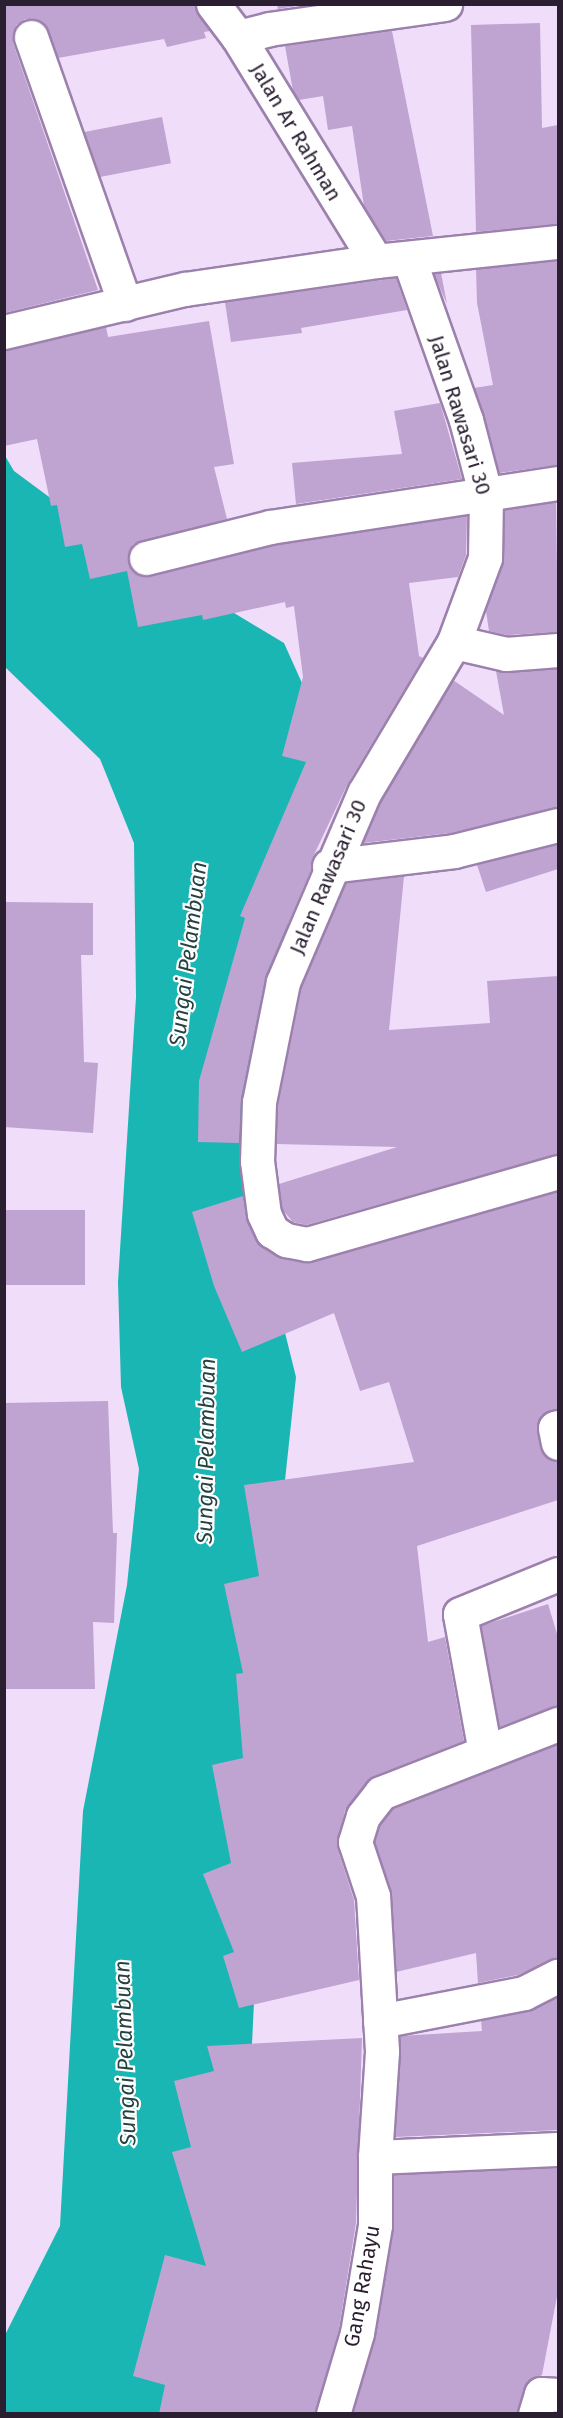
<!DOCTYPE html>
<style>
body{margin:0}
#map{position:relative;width:563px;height:2418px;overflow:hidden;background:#efddfa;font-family:"Fira Sans",sans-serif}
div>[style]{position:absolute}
.water>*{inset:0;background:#19b6b3}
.building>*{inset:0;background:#bfa3d1;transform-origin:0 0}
.roads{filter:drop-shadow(2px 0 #9c81ad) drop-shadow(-2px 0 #9c81ad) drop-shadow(0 2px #9c81ad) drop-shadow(0 -2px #9c81ad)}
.minor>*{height:33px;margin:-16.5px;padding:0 16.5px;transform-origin:16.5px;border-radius:16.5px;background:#fff}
span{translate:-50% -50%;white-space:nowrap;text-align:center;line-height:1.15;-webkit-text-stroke:4.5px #fff;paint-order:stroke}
.street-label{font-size:21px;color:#2a1f31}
.water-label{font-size:22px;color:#254241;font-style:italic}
.frame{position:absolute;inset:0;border:6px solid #2a1f31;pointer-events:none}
</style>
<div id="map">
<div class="water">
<i style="clip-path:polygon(4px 454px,14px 471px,83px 522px,284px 643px,337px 761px,307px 853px,249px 1066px,255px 1212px,296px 1377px,274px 1584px,243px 2232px,182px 2413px,5px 2413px,5px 2335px,60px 2226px,83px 1811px,127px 1585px,139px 1469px,121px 1387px,118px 1282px,136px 997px,134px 843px,100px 759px,5px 667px)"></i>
</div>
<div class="building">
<i style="clip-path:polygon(4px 4px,195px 4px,210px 31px,204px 32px,206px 38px,167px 47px,164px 39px,58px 58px,43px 22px,25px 19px,16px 25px,13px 43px,98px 290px,4px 313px)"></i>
<i style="clip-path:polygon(277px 4px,308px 4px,278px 9px)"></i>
<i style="clip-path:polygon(540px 23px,542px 128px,558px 125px,558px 224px,476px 232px,471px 25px)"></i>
<i style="clip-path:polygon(392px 31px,433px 236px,386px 241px,364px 206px,352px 126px,328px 130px,323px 96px,299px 100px,293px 91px,285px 46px)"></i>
<i style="left:162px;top:117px;width:47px;height:79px;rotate:79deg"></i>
<i style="clip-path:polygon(558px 261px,558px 465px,499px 473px,474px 388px,493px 385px,477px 303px,476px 269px)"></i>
<i style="clip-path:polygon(441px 273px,447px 304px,434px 274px)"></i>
<i style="clip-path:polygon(396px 278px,407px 310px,301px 328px,302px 333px,231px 342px,225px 302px)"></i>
<i style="clip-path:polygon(209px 321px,234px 464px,214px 467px,227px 519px,133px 544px,128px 562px,133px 571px,151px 576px,274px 545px,467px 516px,466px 555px,458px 577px,409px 583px,419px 656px,423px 658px,347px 785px,312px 859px,311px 870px,266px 975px,241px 1099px,239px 1143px,198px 1142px,199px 1081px,245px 918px,240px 916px,306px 762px,282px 756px,303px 677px,294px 606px,286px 608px,285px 602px,203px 620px,202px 615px,138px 627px,127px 571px,90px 579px,82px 544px,65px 547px,57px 505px,51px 506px,37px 439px,4px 446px,4px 350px,106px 327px,108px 337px)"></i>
<i style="clip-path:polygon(440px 403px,462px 479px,296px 504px,292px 463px,402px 454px,394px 411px)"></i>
<i style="clip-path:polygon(556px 502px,558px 632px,507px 635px,489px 631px,486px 611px,503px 564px,505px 510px)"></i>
<i style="clip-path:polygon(558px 669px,558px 807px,451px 833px,363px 843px,381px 802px,453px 680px,504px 715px,496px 671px)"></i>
<i style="clip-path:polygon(558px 844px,558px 869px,486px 892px,477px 865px)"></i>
<i style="clip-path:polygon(404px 876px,389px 1030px,490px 1023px,487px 981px,558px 976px,558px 1154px,306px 1225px,293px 1222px,282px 1209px,279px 1184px,397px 1147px,276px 1144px,278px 1104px,301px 988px,346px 883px)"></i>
<i style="clip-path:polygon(4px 902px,93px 903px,93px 955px,81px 955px,84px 1062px,98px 1063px,93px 1133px,4px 1127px)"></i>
<i style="clip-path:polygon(558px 1191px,558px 1409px,541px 1415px,537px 1431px,544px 1455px,558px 1461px,558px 1500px,417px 1546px,428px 1642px,445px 1637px,464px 1741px,374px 1776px,345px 1810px,337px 1847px,354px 1900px,359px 1980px,239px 2008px,223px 1956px,234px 1952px,203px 1874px,231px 1863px,212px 1765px,243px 1758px,236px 1674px,243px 1673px,224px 1584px,259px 1576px,244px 1485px,414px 1462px,389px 1382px,360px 1391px,334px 1313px,242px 1352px,214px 1286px,192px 1212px,243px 1196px,247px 1222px,261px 1246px,282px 1258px,312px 1262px)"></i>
<i style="left:4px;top:1210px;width:81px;height:75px"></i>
<i style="clip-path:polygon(108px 1401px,113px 1533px,117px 1533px,114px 1623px,93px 1622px,95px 1689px,4px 1689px,4px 1403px)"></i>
<i style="clip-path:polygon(548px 1604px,558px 1637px,558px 1706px,499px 1727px,481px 1626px)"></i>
<i style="clip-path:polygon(558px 1744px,558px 1957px,518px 1975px,478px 1983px,476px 1953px,396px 1972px,392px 1895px,375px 1842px,380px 1825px,393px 1809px)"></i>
<i style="clip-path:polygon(558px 1997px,558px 2130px,395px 2137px,400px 2036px,482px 2031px,481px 2020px,528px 2011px)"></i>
<i style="clip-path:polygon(362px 2038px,356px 2223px,339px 2329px,315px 2414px,159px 2414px,165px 2385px,133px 2376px,165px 2255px,206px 2266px,172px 2152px,191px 2147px,174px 2081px,214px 2071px,207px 2046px)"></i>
<i style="clip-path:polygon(558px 2168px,558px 2291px,542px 2375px,527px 2382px,517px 2414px,353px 2414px,375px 2336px,394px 2228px,394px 2175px)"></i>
</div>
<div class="roads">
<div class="minor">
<i style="left:213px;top:4px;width:41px;rotate:52.9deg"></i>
<i style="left:238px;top:37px;width:263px;rotate:58.4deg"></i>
<i style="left:31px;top:37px;width:283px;rotate:70.6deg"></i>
<i style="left:238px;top:37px;width:32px;rotate:-14deg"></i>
<i style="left:269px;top:29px;width:178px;rotate:-8.1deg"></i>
<i style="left:409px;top:259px;width:171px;rotate:70.5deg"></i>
<i style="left:466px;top:420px;width:79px;rotate:75.3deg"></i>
<i style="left:486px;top:496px;width:62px;rotate:90.9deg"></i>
<i style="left:485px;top:558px;width:90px;rotate:110.3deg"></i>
<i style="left:454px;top:642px;width:176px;rotate:120.8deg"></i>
<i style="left:364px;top:793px;width:206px;rotate:113.2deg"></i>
<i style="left:283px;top:982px;width:122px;rotate:101.3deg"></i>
<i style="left:259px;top:1102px;width:59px;rotate:91.9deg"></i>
<i style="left:257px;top:1161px;width:53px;rotate:82.5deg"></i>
<i style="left:264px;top:1214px;width:19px;rotate:65deg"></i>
<i style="left:272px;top:1231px;width:17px;rotate:33deg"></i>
<i style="left:286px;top:1240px;width:21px;rotate:11deg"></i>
<i style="left:307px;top:1244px;width:261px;rotate:-16deg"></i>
<i style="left:4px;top:332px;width:186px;rotate:-13.4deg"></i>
<i style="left:185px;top:289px;width:193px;rotate:-8.3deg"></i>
<i style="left:376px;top:261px;width:183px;rotate:-6deg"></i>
<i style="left:146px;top:558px;width:128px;rotate:-14deg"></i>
<i style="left:270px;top:527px;width:291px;rotate:-8.7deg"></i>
<i style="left:454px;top:642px;width:53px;rotate:13deg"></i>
<i style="left:506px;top:654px;width:52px;rotate:-4.4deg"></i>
<i style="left:329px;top:866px;width:126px;rotate:-6.8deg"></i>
<i style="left:454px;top:851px;width:107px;rotate:-14deg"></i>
<i style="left:558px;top:1427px;width:3px;rotate:162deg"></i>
<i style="left:555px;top:1428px;width:15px;rotate:79deg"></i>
<i style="left:485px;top:1752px;width:140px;rotate:-100.3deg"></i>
<i style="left:460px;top:1614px;width:106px;rotate:-22.2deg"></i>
<i style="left:380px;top:2021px;width:147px;rotate:-11deg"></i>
<i style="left:524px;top:1993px;width:38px;rotate:-27deg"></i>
<i style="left:375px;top:2157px;width:183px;rotate:-2.5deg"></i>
<i style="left:333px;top:2414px;width:84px;rotate:-73.5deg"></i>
<i style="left:357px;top:2333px;width:109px;rotate:-80.5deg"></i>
<i style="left:375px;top:2225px;width:68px;rotate:-90deg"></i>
<i style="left:375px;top:2157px;width:106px;rotate:-86.2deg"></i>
<i style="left:382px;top:2051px;width:155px;rotate:-93.3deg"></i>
<i style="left:373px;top:1896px;width:57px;rotate:-108.4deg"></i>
<i style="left:355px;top:1842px;width:27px;rotate:-73deg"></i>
<i style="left:363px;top:1816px;width:29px;rotate:-52deg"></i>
<i style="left:381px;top:1793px;width:190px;rotate:-21.3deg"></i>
<i style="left:535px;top:2414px;width:21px;rotate:-73deg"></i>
<i style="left:541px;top:2394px;width:17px;rotate:3deg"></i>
</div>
</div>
<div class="street-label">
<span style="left:296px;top:132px;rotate:59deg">Jalan Ar Rahman</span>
<span style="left:460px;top:415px;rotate:73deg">Jalan Rawasari 30</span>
<span style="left:328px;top:877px;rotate:-67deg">Jalan Rawasari 30</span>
<span style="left:362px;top:2286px;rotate:-80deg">Gang Rahayu</span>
</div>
<div class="water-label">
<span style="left:188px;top:954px;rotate:-83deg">Sungai Pelambuan</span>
<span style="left:206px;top:1451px;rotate:-89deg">Sungai Pelambuan</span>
<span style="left:125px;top:2053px;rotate:-92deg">Sungai Pelambuan</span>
</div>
<div class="frame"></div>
</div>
